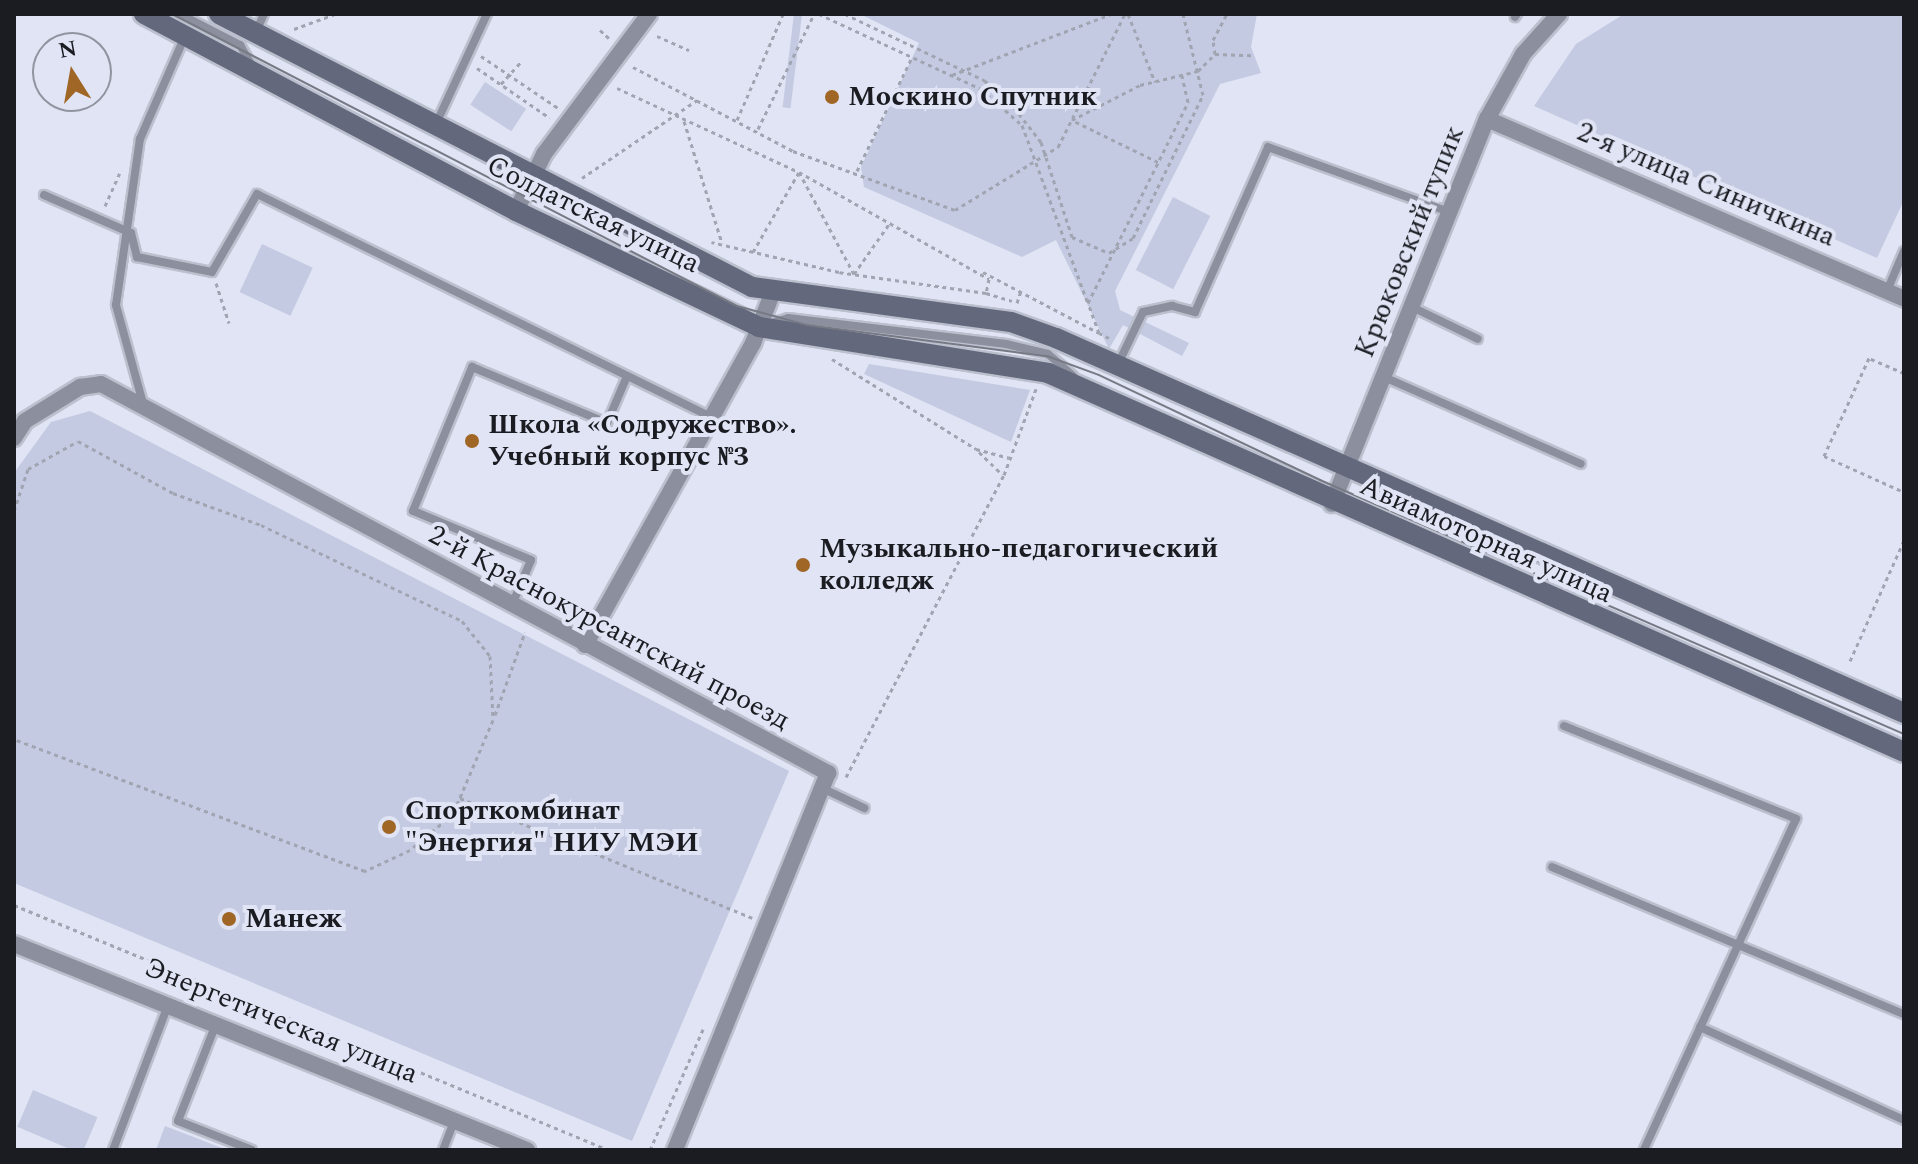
<!DOCTYPE html>
<meta charset="utf-8">
<style>
body{margin:0}
#map{position:relative;width:1918px;height:1164px;overflow:hidden;background:#e0e4f4;font-family:Spectral,serif}
div>[style]{position:absolute}
.green>*{inset:0;background:#c4cae1;transform-origin:0 0}
.path>*{height:3px;margin-top:-1.5px;transform-origin:0;background:repeating-linear-gradient(90deg,#a1a4b1 0 4px,transparent 0 8px)}
.roads{filter:drop-shadow(2px 0 #bcc0ce) drop-shadow(-2px 0 #bcc0ce) drop-shadow(0 2px #bcc0ce) drop-shadow(0 -2px #bcc0ce)}
.lane>*{height:8px;margin:-4px;padding:0 4px;transform-origin:4px;border-radius:4px;background:#8c909e}
.street>*{height:16px;margin:-8px;padding:0 8px;transform-origin:8px;border-radius:8px;background:#8c909e}
.secondary>*{height:20px;margin:-10px;padding:0 10px;transform-origin:10px;border-radius:10px;background:#63687c}
.tram>*{height:2px;margin:-1px;padding:0 1px;transform-origin:1px;border-radius:1px;background:#777a85}
.dots>*{width:22px;height:22px;translate:-50% -50%;box-sizing:border-box;border:4px solid #e0e4f4;border-radius:50%}
span{translate:-50% -50%;white-space:nowrap;text-align:center;line-height:1.15;-webkit-text-stroke:8px #e0e4f4;paint-order:stroke}
.poi-label{font-size:28px;color:#1a1c22;font-weight:700}
.left{translate:0 -50%;text-align:left}
.street-label{font-size:28px;color:#1a1c22}
.frame{position:absolute;inset:0;border:16px solid #1a1c22;pointer-events:none}
.north{position:absolute;left:32px;top:32px;width:80px;height:80px;box-sizing:border-box;background:#e0e4f4;border:2px solid #9194a0;border-radius:50%;rotate:349deg;font-size:22px;font-weight:700;line-height:32px;text-align:center;color:#1a1c22}
.north::after{content:'';display:block;margin:auto;width:28px;height:36px;background:#a06626;clip-path:polygon(50% 0,100% 100%,50% 72%,0 100%)}
</style>
<div id="map">
<div class="green">
<i style="left:794px;top:14px;width:8px;height:94px;rotate:7deg"></i>
<i style="clip-path:polygon(860px 14px,1257px 14px,1251px 47px,1261px 73px,1220px 84px,1115px 291px,1120px 310px,1189px 343px,1182px 356px,1123px 325px,1109px 349px,1056px 240px,1022px 257px,864px 187px,861px 167px,919px 43px)"></i>
<i style="clip-path:polygon(1624px 14px,1904px 14px,1904px 200px,1877px 258px,1534px 106px,1576px 44px)"></i>
<i style="left:485px;top:82px;width:49px;height:27px;rotate:33deg"></i>
<i style="left:1173px;top:197px;width:42px;height:82px;rotate:27deg"></i>
<i style="left:262px;top:244px;width:56px;height:53px;rotate:25deg"></i>
<i style="clip-path:polygon(869px 364px,1030px 390px,1011px 442px,864px 374px)"></i>
<i style="clip-path:polygon(90px 411px,789px 771px,632px 1141px,14px 883px,14px 473px,51px 422px)"></i>
<i style="left:33px;top:1090px;width:70px;height:40px;rotate:23deg"></i>
<i style="clip-path:polygon(165px 1126px,227px 1150px,156px 1150px)"></i>
</div>
<div class="path">
<i style="left:819px;top:14px;width:179px;rotate:24.8deg"></i>
<i style="left:981px;top:89px;width:55px;rotate:41.3deg"></i>
<i style="left:1022px;top:125px;width:190px;rotate:69.7deg"></i>
<i style="left:845px;top:14px;width:154px;rotate:25.4deg"></i>
<i style="left:984px;top:80px;width:33px;rotate:40deg"></i>
<i style="left:1009px;top:101px;width:52px;rotate:52deg"></i>
<i style="left:1041px;top:142px;width:100px;rotate:71.9deg"></i>
<i style="left:1072px;top:237px;width:40px;rotate:23.4deg"></i>
<i style="left:1109px;top:253px;width:28px;rotate:-32deg"></i>
<i style="left:1133px;top:238px;width:159px;rotate:-63.9deg"></i>
<i style="left:1203px;top:95px;width:83px;rotate:-103.9deg"></i>
<i style="left:1128px;top:14px;width:73px;rotate:68.3deg"></i>
<i style="left:294px;top:29px;width:44px;rotate:-20.1deg"></i>
<i style="left:600px;top:30px;width:12px;rotate:42deg"></i>
<i style="left:657px;top:36px;width:35px;rotate:24deg"></i>
<i style="left:1215px;top:54px;width:14px;rotate:-98deg"></i>
<i style="left:1213px;top:40px;width:30px;rotate:-62deg"></i>
<i style="left:481px;top:56px;width:93px;rotate:34deg"></i>
<i style="left:633px;top:67px;width:181px;rotate:27.7deg"></i>
<i style="left:793px;top:151px;width:172px;rotate:20deg"></i>
<i style="left:955px;top:210px;width:121px;rotate:-31.5deg"></i>
<i style="left:1058px;top:147px;width:149px;rotate:-63.3deg"></i>
<i style="left:477px;top:68px;width:88px;rotate:34.4deg"></i>
<i style="left:952px;top:75px;width:170px;rotate:-21deg"></i>
<i style="left:501px;top:84px;width:30px;rotate:-48deg"></i>
<i style="left:617px;top:88px;width:200px;rotate:24.8deg"></i>
<i style="left:799px;top:172px;width:218px;rotate:29.4deg"></i>
<i style="left:989px;top:279px;width:14px;rotate:102deg"></i>
<i style="left:986px;top:293px;width:148px;rotate:-171.9deg"></i>
<i style="left:839px;top:272px;width:131px;rotate:-166.8deg"></i>
<i style="left:737px;top:120px;width:116px;rotate:-66.5deg"></i>
<i style="left:684px;top:121px;width:128px;rotate:72.7deg"></i>
<i style="left:758px;top:129px;width:128px;rotate:-64deg"></i>
<i style="left:1158px;top:162px;width:96px;rotate:-154deg"></i>
<i style="left:1072px;top:120px;width:76px;rotate:-27.2deg"></i>
<i style="left:1140px;top:85px;width:60px;rotate:-13.6deg"></i>
<i style="left:1198px;top:71px;width:24px;rotate:-45deg"></i>
<i style="left:1215px;top:54px;width:36px;rotate:2deg"></i>
<i style="left:857px;top:171px;width:127px;rotate:-64.2deg"></i>
<i style="left:582px;top:178px;width:139px;rotate:-34.1deg"></i>
<i style="left:105px;top:206px;width:36px;rotate:-66deg"></i>
<i style="left:753px;top:252px;width:92px;rotate:-60.1deg"></i>
<i style="left:799px;top:172px;width:116px;rotate:61.7deg"></i>
<i style="left:854px;top:274px;width:61px;rotate:-55deg"></i>
<i style="left:983px;top:272px;width:131px;rotate:27.7deg"></i>
<i style="left:216px;top:283px;width:42px;rotate:72deg"></i>
<i style="left:986px;top:293px;width:27px;rotate:17deg"></i>
<i style="left:1017px;top:303px;width:16px;rotate:-72deg"></i>
<i style="left:1109px;top:338px;width:11px;rotate:-153deg"></i>
<i style="left:1099px;top:333px;width:32px;rotate:-110deg"></i>
<i style="left:1088px;top:303px;width:225px;rotate:-63.5deg"></i>
<i style="left:1188px;top:102px;width:27px;rotate:-103deg"></i>
<i style="left:832px;top:359px;width:170px;rotate:32deg"></i>
<i style="left:976px;top:449px;width:34px;rotate:15deg"></i>
<i style="left:1904px;top:373px;width:38px;rotate:-157deg"></i>
<i style="left:1869px;top:358px;width:108px;rotate:114.7deg"></i>
<i style="left:1824px;top:456px;width:88px;rotate:24.2deg"></i>
<i style="left:979px;top:452px;width:32px;rotate:44deg"></i>
<i style="left:14px;top:511px;width:44px;rotate:-71.6deg"></i>
<i style="left:28px;top:469px;width:57px;rotate:-29.2deg"></i>
<i style="left:78px;top:441px;width:108px;rotate:28.7deg"></i>
<i style="left:173px;top:493px;width:94px;rotate:20deg"></i>
<i style="left:261px;top:525px;width:223px;rotate:25.5deg"></i>
<i style="left:462px;top:621px;width:45px;rotate:51.3deg"></i>
<i style="left:490px;top:656px;width:64px;rotate:87.3deg"></i>
<i style="left:493px;top:720px;width:102px;rotate:113.1deg"></i>
<i style="left:453px;top:814px;width:56px;rotate:140.1deg"></i>
<i style="left:410px;top:850px;width:50px;rotate:155deg"></i>
<i style="left:365px;top:871px;width:375px;rotate:-159.4deg"></i>
<i style="left:1850px;top:661px;width:133px;rotate:-65.9deg"></i>
<i style="left:495px;top:715px;width:88px;rotate:-70.1deg"></i>
<i style="left:846px;top:777px;width:341px;rotate:-62.4deg"></i>
<i style="left:1004px;top:475px;width:92px;rotate:-69.6deg"></i>
<i style="left:460px;top:798px;width:316px;rotate:22.3deg"></i>
<i style="left:14px;top:905px;width:643px;rotate:22.38deg"></i>
<i style="left:650px;top:1150px;width:132px;rotate:-66.3deg"></i>
</div>
<div class="roads">
<div class="lane">
<i style="left:180px;top:14px;width:68px;rotate:27.3deg"></i>
<i style="left:240px;top:45px;width:24px;rotate:60deg"></i>
<i style="left:1515px;top:17px;width:4px;rotate:-56deg"></i>
<i style="left:256px;top:32px;width:20px;rotate:-66deg"></i>
<i style="left:435px;top:126px;width:123px;rotate:-65.1deg"></i>
<i style="left:44px;top:195px;width:95px;rotate:23.6deg"></i>
<i style="left:131px;top:233px;width:25px;rotate:76deg"></i>
<i style="left:137px;top:257px;width:76px;rotate:11.3deg"></i>
<i style="left:212px;top:272px;width:90px;rotate:-60deg"></i>
<i style="left:257px;top:194px;width:501px;rotate:26.16deg"></i>
<i style="left:1887px;top:291px;width:43px;rotate:-67deg"></i>
<i style="left:1412px;top:307px;width:73px;rotate:25.9deg"></i>
<i style="left:771px;top:323px;width:18px;rotate:-16deg"></i>
<i style="left:788px;top:318px;width:220px;rotate:6.8deg"></i>
<i style="left:1006px;top:344px;width:43px;rotate:13.4deg"></i>
<i style="left:1048px;top:354px;width:33px;rotate:41deg"></i>
<i style="left:1119px;top:362px;width:55px;rotate:-64.4deg"></i>
<i style="left:1143px;top:312px;width:30px;rotate:-12deg"></i>
<i style="left:1172px;top:306px;width:24px;rotate:15deg"></i>
<i style="left:1195px;top:312px;width:180px;rotate:-66.1deg"></i>
<i style="left:1268px;top:147px;width:193px;rotate:19.7deg"></i>
<i style="left:1384px;top:377px;width:215px;rotate:23.8deg"></i>
<i style="left:144px;top:407px;width:106px;rotate:-105.4deg"></i>
<i style="left:116px;top:305px;width:168px;rotate:-81.8deg"></i>
<i style="left:140px;top:139px;width:112px;rotate:-66.4deg"></i>
<i style="left:511px;top:607px;width:51px;rotate:-66.9deg"></i>
<i style="left:531px;top:560px;width:128px;rotate:-157.4deg"></i>
<i style="left:413px;top:511px;width:156px;rotate:-67.7deg"></i>
<i style="left:472px;top:367px;width:146px;rotate:22.5deg"></i>
<i style="left:607px;top:423px;width:51px;rotate:-66.9deg"></i>
<i style="left:1564px;top:726px;width:250px;rotate:21.8deg"></i>
<i style="left:1796px;top:819px;width:364px;rotate:114.7deg"></i>
<i style="left:822px;top:788px;width:47px;rotate:25.5deg"></i>
<i style="left:1552px;top:867px;width:381px;rotate:22.7deg"></i>
<i style="left:216px;top:1024px;width:104px;rotate:111.4deg"></i>
<i style="left:178px;top:1121px;width:79px;rotate:21.4deg"></i>
<i style="left:1700px;top:1027px;width:224px;rotate:24.5deg"></i>
<i style="left:113px;top:1150px;width:155px;rotate:-69.2deg"></i>
<i style="left:443px;top:1150px;width:31px;rotate:-69deg"></i>
</div>
<div class="street">
<i style="left:1487px;top:119px;width:454px;rotate:23.3deg"></i>
<i style="left:516px;top:211px;width:64px;rotate:-63.8deg"></i>
<i style="left:544px;top:154px;width:175px;rotate:-53.1deg"></i>
<i style="left:14px;top:438px;width:20px;rotate:-57deg"></i>
<i style="left:25px;top:421px;width:65px;rotate:-31.7deg"></i>
<i style="left:80px;top:387px;width:21px;rotate:-8deg"></i>
<i style="left:101px;top:384px;width:825px;rotate:28.15deg"></i>
<i style="left:828px;top:773px;width:407px;rotate:112.1deg"></i>
<i style="left:1332px;top:504px;width:415px;rotate:-68.1deg"></i>
<i style="left:1487px;top:119px;width:74px;rotate:-61deg"></i>
<i style="left:1523px;top:54px;width:54px;rotate:-48deg"></i>
<i style="left:585px;top:645px;width:346px;rotate:-60.9deg"></i>
<i style="left:753px;top:343px;width:53px;rotate:-68.8deg"></i>
<i style="left:14px;top:944px;width:553px;rotate:21.88deg"></i>
</div>
<div class="secondary">
<i style="left:144px;top:14px;width:421px;rotate:27.9deg"></i>
<i style="left:516px;top:211px;width:269px;rotate:25.5deg"></i>
<i style="left:759px;top:327px;width:293px;rotate:9deg"></i>
<i style="left:1048px;top:373px;width:936px;rotate:23.88deg"></i>
<i style="left:219px;top:14px;width:599px;rotate:27.12deg"></i>
<i style="left:752px;top:287px;width:261px;rotate:7.7deg"></i>
<i style="left:1011px;top:322px;width:48px;rotate:19.6deg"></i>
<i style="left:1056px;top:338px;width:927px;rotate:23.86deg"></i>
</div>
</div>
<div class="tram">
<i style="left:172px;top:14px;width:636px;rotate:27.33deg"></i>
<i style="left:737px;top:306px;width:73px;rotate:15.2deg"></i>
<i style="left:807px;top:325px;width:242px;rotate:7.4deg"></i>
<i style="left:1047px;top:356px;width:55px;rotate:20.1deg"></i>
<i style="left:1099px;top:375px;width:245px;rotate:25.4deg"></i>
<i style="left:1320px;top:480px;width:637px;rotate:23.51deg"></i>
</div>
<div class="dots">
<i style="left:832px;top:97px;background:#a06626"></i>
<i style="left:472px;top:441px;background:#a06626"></i>
<i style="left:803px;top:565px;background:#a06626"></i>
<i style="left:389px;top:827px;background:#a06626"></i>
<i style="left:229px;top:919px;background:#a06626"></i>
</div>
<div class="poi-label">
<span class="left" style="left:848px;top:97px">Москино Спутник</span>
<span class="left" style="left:488px;top:441px">Школа «Содружество».<br>Учебный корпус №3</span>
<span class="left" style="left:819px;top:565px">Музыкально-педагогический<br>колледж</span>
<span class="left" style="left:405px;top:827px">Спорткомбинат<br>"Энергия" НИУ МЭИ</span>
<span class="left" style="left:245px;top:919px">Манеж</span>
</div>
<div class="street-label">
<span style="left:1706px;top:185px;rotate:23deg">2-я улица Синичкина</span>
<span style="left:593px;top:215px;rotate:26deg">Солдатская улица</span>
<span style="left:1410px;top:242px;rotate:-68deg">Крюковский тупик</span>
<span style="left:1486px;top:540px;rotate:24deg">Авиамоторная улица</span>
<span style="left:609px;top:628px;rotate:28deg">2-й Краснокурсантский проезд</span>
<span style="left:281px;top:1021px;rotate:22deg">Энергетическая улица</span>
</div>
<div class="frame"></div>
<div class="north">N</div>
</div>
